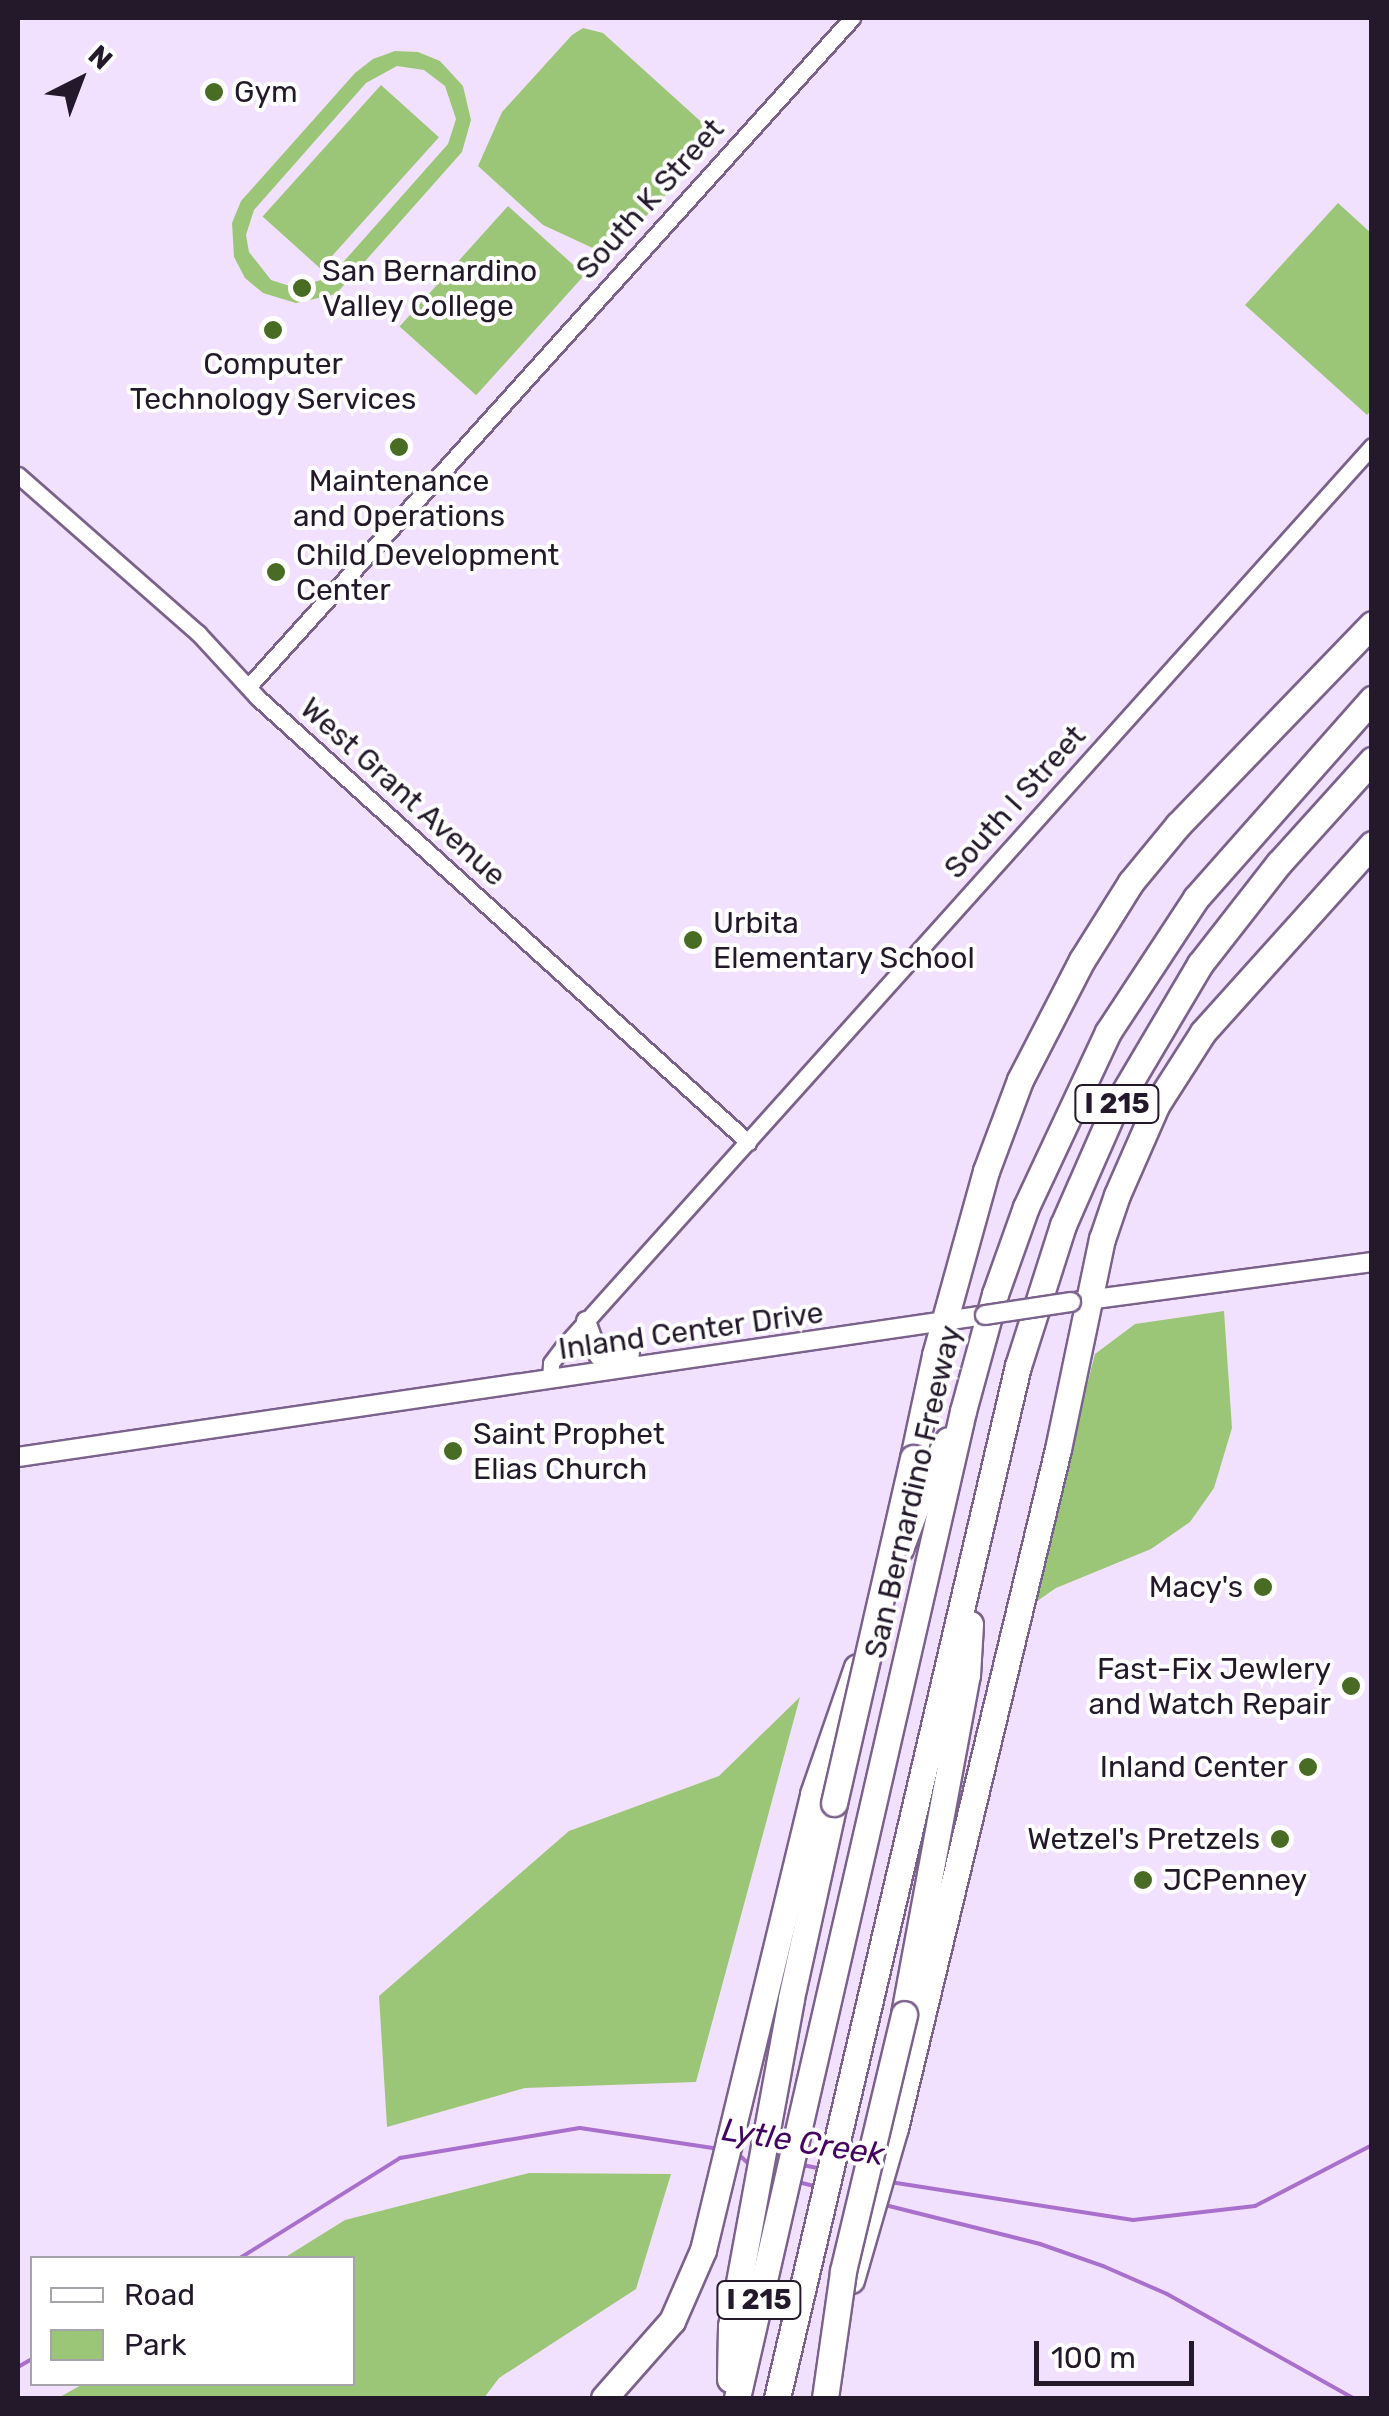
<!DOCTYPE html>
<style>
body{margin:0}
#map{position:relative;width:1389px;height:2416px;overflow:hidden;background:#f2e1fe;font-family:Rubik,sans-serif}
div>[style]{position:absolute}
.green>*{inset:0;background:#9cc677;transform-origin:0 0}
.stream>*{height:4px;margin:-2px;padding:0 2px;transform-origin:2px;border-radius:2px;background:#a96fcd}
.roads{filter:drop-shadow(2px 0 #7b628c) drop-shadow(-2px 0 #7b628c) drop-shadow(0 2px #7b628c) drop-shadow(0 -2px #7b628c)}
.tertiary>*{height:15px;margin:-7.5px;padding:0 7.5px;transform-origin:7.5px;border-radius:7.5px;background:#fff}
.secondary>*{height:18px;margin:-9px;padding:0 9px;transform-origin:9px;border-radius:9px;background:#fff}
.motorway>*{height:25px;margin:-12.5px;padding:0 12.5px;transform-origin:12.5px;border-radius:12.5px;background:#fff}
.bridges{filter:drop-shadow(2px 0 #7b628c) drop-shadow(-2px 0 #7b628c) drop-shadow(0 2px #7b628c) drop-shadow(0 -2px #7b628c)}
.secondary-bridge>*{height:18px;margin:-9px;padding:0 9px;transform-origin:9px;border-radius:9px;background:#fff}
.motorway-bridge>*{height:25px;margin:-12.5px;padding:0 12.5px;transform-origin:12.5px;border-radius:12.5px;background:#fff}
.dots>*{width:28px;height:28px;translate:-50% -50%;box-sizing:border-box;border:5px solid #fff;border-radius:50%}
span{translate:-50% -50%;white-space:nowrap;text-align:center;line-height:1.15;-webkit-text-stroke:8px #fff;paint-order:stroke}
.shield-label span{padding:2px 8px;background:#fff;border:2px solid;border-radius:8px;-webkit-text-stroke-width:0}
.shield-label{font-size:28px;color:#23192a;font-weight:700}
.poi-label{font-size:30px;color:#23192a}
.left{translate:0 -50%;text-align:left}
.right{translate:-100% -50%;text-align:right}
.street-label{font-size:30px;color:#23192a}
.water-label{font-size:32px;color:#43055f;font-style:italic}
.frame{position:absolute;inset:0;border:20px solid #23192a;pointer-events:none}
.legend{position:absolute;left:30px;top:2256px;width:325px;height:130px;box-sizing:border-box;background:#fff;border:2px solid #a7a3aa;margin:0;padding:12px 18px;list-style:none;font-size:30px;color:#23192a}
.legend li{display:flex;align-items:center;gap:20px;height:50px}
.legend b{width:50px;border:2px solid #a7a3aa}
.north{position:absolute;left:30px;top:30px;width:100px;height:100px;-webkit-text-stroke:8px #fff;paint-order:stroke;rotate:42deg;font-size:28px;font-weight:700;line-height:40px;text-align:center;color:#23192a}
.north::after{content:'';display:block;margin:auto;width:35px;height:45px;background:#23192a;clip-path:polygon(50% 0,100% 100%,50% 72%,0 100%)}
.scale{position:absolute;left:1034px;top:2341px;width:160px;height:45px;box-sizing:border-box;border:5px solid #23192a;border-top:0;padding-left:12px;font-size:30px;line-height:35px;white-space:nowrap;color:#23192a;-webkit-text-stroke:8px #fff;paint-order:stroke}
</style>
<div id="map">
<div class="green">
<i style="clip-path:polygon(583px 28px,603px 33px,718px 137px,610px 256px,543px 225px,478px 166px,502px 112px,572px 35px)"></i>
<i style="clip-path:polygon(evenodd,395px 51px,418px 52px,440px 61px,463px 86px,471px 120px,462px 152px,336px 294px,296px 303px,263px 293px,245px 278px,234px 257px,232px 223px,241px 201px,355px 73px,373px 59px,395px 51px,397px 66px,424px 70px,445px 86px,456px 119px,448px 144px,330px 277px,296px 288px,271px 280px,249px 252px,246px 235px,254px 210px,366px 83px,397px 66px)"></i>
<i style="left:381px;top:85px;width:78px;height:177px;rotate:42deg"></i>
<i style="clip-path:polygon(1338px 203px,1371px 233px,1372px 409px,1367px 415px,1245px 305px)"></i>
<i style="left:508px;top:206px;width:103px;height:162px;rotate:42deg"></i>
<i style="clip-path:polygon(1224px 1311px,1232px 1428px,1214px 1488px,1190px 1522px,1151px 1549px,1056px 1588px,1030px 1606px,1095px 1354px,1135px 1324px)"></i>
<i style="clip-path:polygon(800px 1697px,696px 2082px,525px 2088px,387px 2127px,379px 1996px,569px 1831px,719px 1776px)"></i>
<i style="clip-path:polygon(529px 2173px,671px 2174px,636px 2289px,499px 2378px,484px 2398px,58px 2398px,83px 2384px,352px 2384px,352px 2258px,284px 2258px,345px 2220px)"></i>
</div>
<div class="stream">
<i style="left:737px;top:2153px;width:21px;rotate:43deg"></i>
<i style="left:802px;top:2165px;width:20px;rotate:11deg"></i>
<i style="left:798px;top:2182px;width:21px;rotate:14deg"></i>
<i style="left:890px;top:2182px;width:246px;rotate:8.9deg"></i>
<i style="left:1133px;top:2220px;width:123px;rotate:-6.5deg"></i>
<i style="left:1255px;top:2206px;width:132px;rotate:-27.5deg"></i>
<i style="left:885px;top:2205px;width:160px;rotate:14.1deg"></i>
<i style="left:1040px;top:2244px;width:67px;rotate:19.2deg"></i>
<i style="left:1103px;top:2266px;width:70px;rotate:23.6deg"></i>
<i style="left:1167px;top:2294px;width:213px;rotate:29.2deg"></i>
<i style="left:240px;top:2258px;width:189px;rotate:-32deg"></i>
<i style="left:400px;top:2158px;width:182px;rotate:-9.5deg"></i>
<i style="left:580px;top:2128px;width:141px;rotate:8.6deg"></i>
<i style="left:18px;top:2367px;width:16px;rotate:-30deg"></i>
</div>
<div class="roads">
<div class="tertiary">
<i style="left:18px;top:475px;width:240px;rotate:41.3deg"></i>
<i style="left:198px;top:633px;width:87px;rotate:47.3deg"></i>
<i style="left:257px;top:697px;width:663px;rotate:42.19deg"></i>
<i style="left:249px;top:686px;width:900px;rotate:-47.93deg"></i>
<i style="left:550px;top:1379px;width:16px;rotate:-86deg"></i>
<i style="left:551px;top:1363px;width:20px;rotate:-53deg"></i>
<i style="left:563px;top:1347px;width:1211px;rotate:-48.08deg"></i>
</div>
<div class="secondary">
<i style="left:1080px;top:1301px;width:295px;rotate:-7.6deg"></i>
<i style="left:586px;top:1321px;width:37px;rotate:70deg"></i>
<i style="left:599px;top:1356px;width:31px;rotate:-4deg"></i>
<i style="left:18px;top:1457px;width:977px;rotate:-8.35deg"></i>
</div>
<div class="motorway">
<i style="left:913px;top:1458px;width:105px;rotate:-77.9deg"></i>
<i style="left:935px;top:1355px;width:191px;rotate:-74.5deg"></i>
<i style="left:986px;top:1171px;width:97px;rotate:-69.5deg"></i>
<i style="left:1020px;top:1080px;width:135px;rotate:-62.7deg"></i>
<i style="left:1082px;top:960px;width:92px;rotate:-57.9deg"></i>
<i style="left:1131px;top:882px;width:74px;rotate:-50.5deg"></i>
<i style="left:1178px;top:825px;width:279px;rotate:-46deg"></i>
<i style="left:900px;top:1549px;width:76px;rotate:-69.2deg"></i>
<i style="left:927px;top:1478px;width:43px;rotate:-61.1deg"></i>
<i style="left:904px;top:2014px;width:345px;rotate:-79.5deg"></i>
<i style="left:967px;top:1675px;width:51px;rotate:-86.6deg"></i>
<i style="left:851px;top:2280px;width:158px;rotate:-73.9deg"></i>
<i style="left:895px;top:2128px;width:698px;rotate:-76.5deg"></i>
<i style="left:1058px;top:1449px;width:215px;rotate:-78.2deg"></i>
<i style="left:1102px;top:1239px;width:46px;rotate:-71.2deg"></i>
<i style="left:1117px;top:1195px;width:99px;rotate:-66.3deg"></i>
<i style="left:1157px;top:1104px;width:85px;rotate:-57.4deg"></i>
<i style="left:1203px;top:1032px;width:253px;rotate:-48deg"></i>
<i style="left:730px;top:2379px;width:53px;rotate:-88.9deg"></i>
<i style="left:731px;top:2326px;width:333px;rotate:-79.6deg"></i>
<i style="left:791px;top:1998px;width:200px;rotate:-77.6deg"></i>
<i style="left:604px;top:2398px;width:103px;rotate:-48.6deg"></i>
<i style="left:672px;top:2321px;width:77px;rotate:-66.4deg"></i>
<i style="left:703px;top:2250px;width:469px;rotate:-76.4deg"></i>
<i style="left:813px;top:1794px;width:134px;rotate:-70.9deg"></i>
<i style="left:737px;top:2398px;width:1013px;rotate:-77.1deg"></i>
<i style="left:963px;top:1411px;width:121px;rotate:-74.7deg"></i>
<i style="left:995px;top:1294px;width:92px;rotate:-70.4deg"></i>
<i style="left:1026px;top:1207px;width:193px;rotate:-64.9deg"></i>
<i style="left:1108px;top:1032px;width:160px;rotate:-56.7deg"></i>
<i style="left:1196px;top:898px;width:266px;rotate:-48.5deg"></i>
<i style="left:777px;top:2398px;width:1060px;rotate:-76.86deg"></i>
<i style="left:1018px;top:1366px;width:148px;rotate:-72.3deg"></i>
<i style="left:1063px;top:1225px;width:124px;rotate:-66.3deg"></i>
<i style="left:1113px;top:1111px;width:171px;rotate:-59.4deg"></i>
<i style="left:1200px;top:964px;width:128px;rotate:-52deg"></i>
<i style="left:1279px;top:863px;width:139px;rotate:-47.9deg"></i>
</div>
</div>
<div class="bridges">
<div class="secondary-bridge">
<i style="left:985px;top:1315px;width:87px;rotate:-8.6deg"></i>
</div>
<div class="motorway-bridge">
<i style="left:834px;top:1803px;width:354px;rotate:-77.1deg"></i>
<i style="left:825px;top:2398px;width:128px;rotate:-81.9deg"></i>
<i style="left:843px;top:2271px;width:264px;rotate:-76.6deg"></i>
</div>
</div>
<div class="dots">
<i style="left:214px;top:92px;background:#496c24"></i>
<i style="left:302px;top:288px;background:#496c24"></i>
<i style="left:273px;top:330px;background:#496c24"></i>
<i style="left:399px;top:447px;background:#496c24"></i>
<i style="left:276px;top:572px;background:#496c24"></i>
<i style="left:693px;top:940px;background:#496c24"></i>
<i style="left:453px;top:1451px;background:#496c24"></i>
<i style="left:1263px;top:1587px;background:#496c24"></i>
<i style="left:1351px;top:1686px;background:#496c24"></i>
<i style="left:1308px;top:1767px;background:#496c24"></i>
<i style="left:1280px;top:1839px;background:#496c24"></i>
<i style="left:1143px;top:1880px;background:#496c24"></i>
</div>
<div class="shield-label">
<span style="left:1117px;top:1104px">I 215</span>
<span style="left:759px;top:2300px">I 215</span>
</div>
<div class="poi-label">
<span class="left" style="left:234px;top:92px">Gym</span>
<span class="left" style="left:322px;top:288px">San Bernardino<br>Valley College</span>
<span style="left:273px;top:381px">Computer<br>Technology Services</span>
<span style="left:399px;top:498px">Maintenance<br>and Operations</span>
<span class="left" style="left:296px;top:572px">Child Development<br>Center</span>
<span class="left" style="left:713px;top:940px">Urbita<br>Elementary School</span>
<span class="left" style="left:473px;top:1451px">Saint Prophet<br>Elias Church</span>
<span class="right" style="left:1243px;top:1587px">Macy's</span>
<span class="right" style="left:1331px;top:1686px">Fast-Fix Jewlery<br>and Watch Repair</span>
<span class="right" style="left:1288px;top:1767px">Inland Center</span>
<span class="right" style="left:1260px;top:1839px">Wetzel's Pretzels</span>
<span class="left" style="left:1163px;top:1880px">JCPenney</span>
</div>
<div class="street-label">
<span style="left:650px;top:199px;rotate:-48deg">South K Street</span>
<span style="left:403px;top:792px;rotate:42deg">West Grant Avenue</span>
<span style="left:1015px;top:802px;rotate:-48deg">South I Street</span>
<span style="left:691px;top:1331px;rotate:-8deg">Inland Center Drive</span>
<span style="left:913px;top:1492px;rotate:-77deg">San Bernardino Freeway</span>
</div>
<div class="water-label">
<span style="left:803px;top:2142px;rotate:9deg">Lytle Creek</span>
</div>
<div class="frame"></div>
<ul class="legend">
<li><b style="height:12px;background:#fff"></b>Road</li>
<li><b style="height:28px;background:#9cc677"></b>Park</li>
</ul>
<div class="north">N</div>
<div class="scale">100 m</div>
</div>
